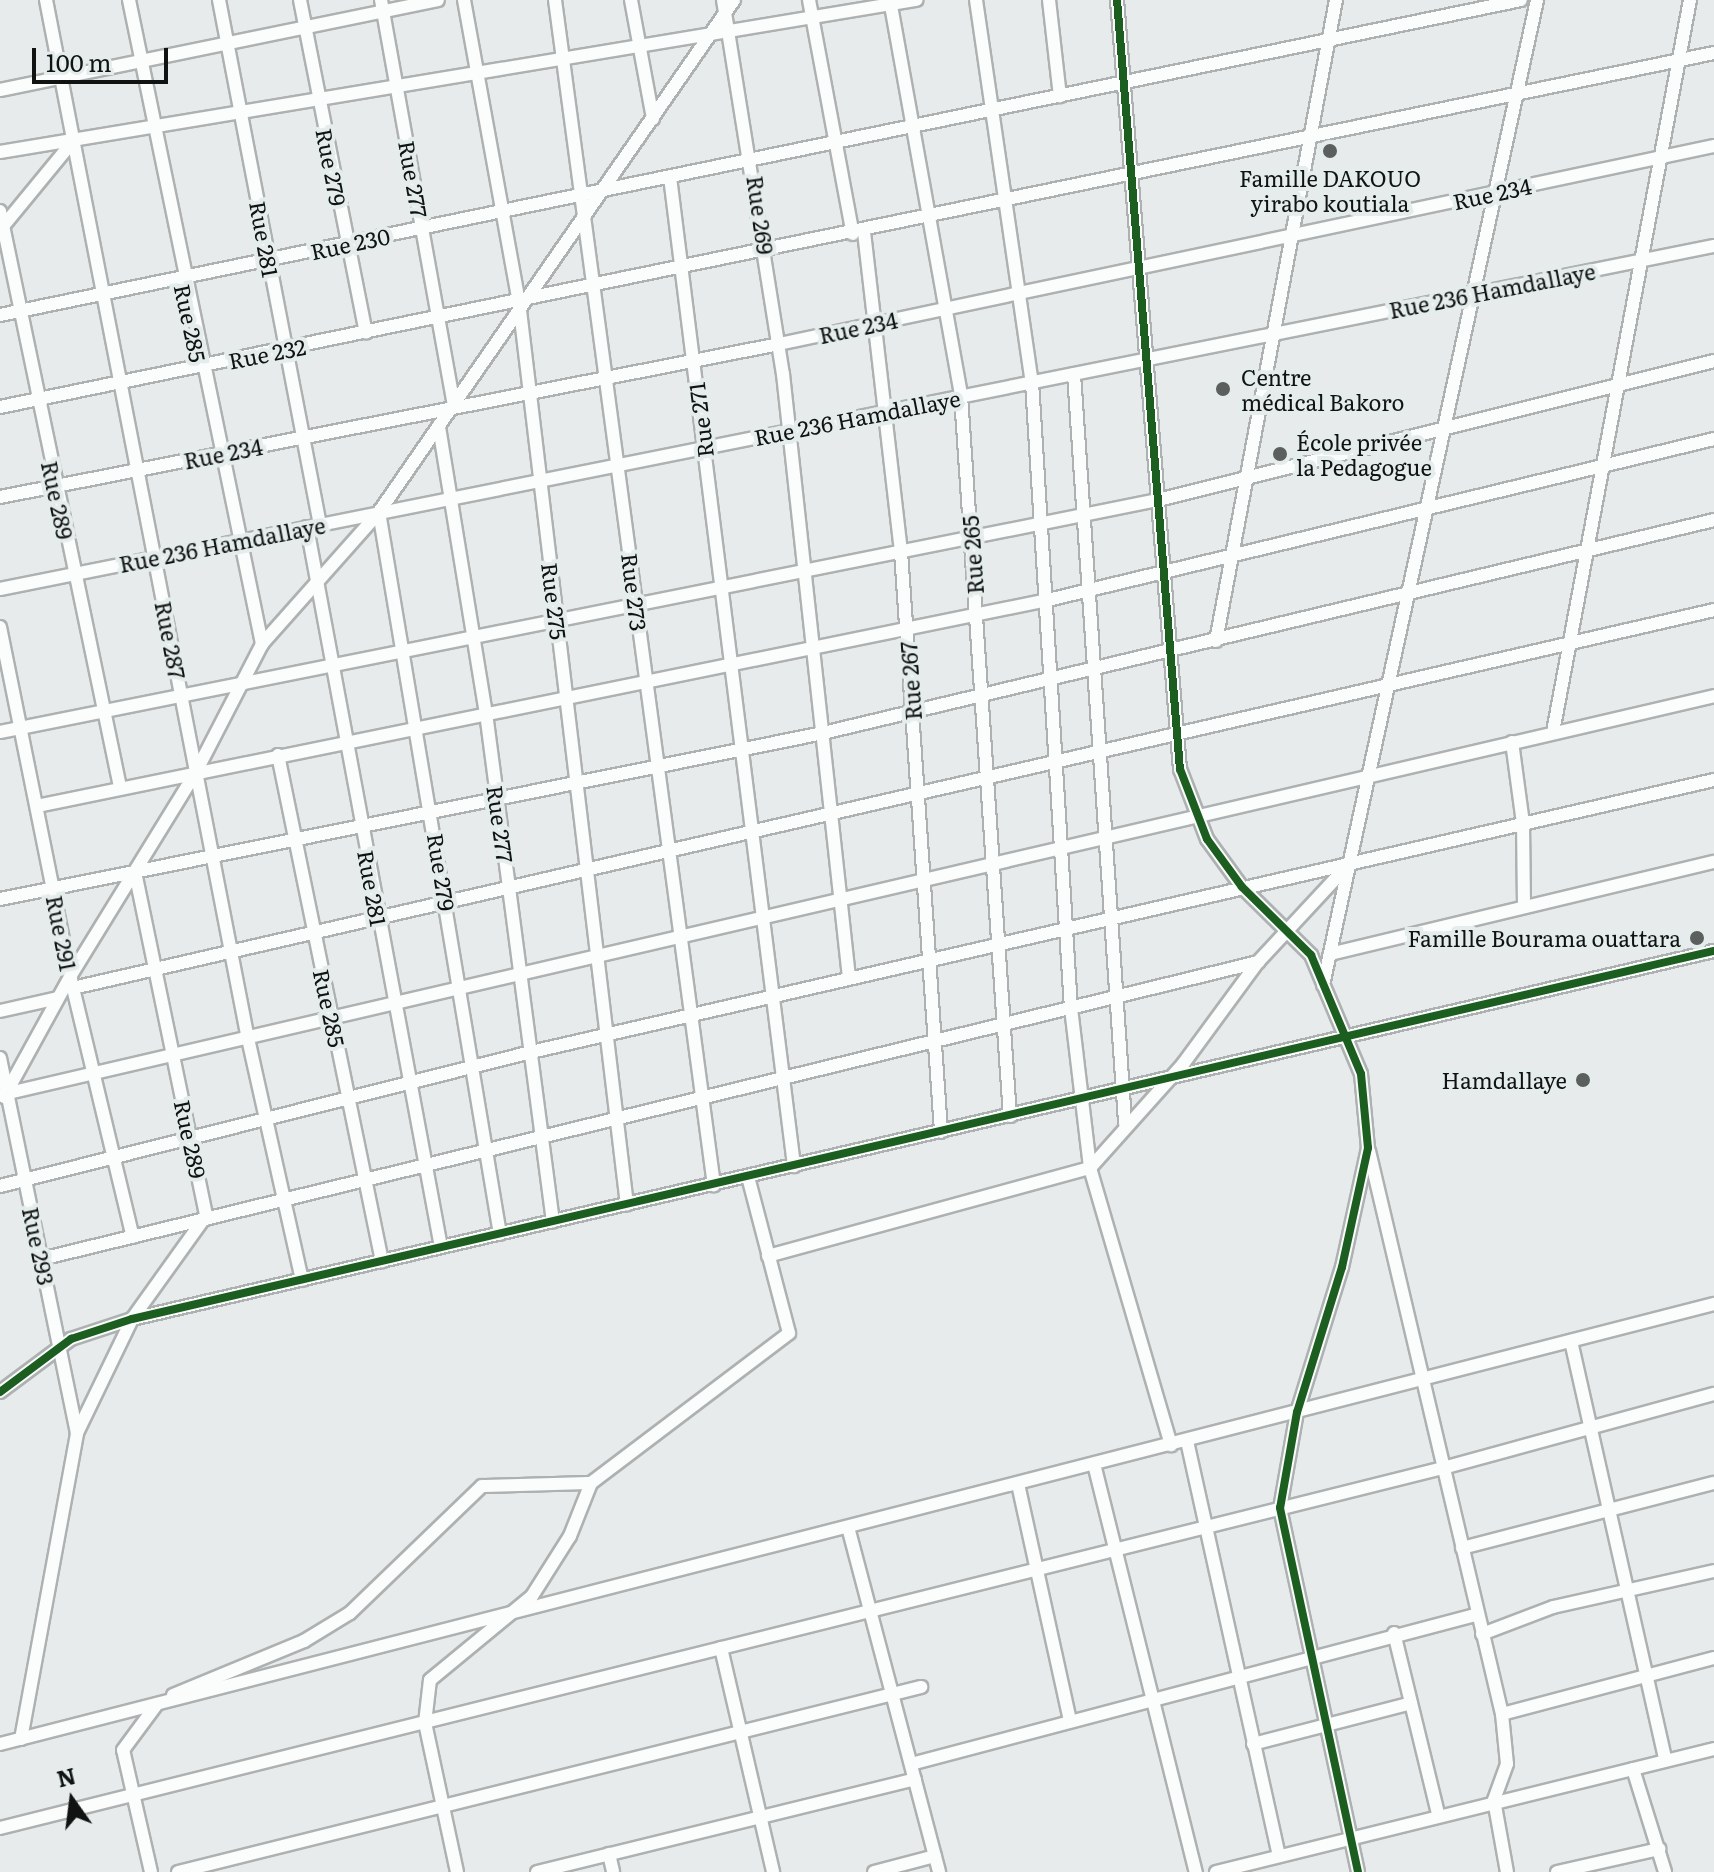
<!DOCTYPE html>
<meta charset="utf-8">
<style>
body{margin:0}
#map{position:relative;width:1714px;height:1872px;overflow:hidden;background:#e7ebeb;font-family:Literata,serif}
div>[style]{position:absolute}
.roads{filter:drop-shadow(2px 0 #aeb1b1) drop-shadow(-2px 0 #aeb1b1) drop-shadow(0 2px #aeb1b1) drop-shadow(0 -2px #aeb1b1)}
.minor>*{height:12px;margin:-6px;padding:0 6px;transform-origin:6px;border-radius:6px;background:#fbfcfc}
.cycleway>*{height:8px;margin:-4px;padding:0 4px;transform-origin:4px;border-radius:4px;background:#1b5e20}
.dots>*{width:22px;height:22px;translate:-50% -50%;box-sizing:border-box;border:4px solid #e5edec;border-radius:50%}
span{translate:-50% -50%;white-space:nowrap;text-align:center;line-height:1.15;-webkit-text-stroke:8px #e5edec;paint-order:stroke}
.street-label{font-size:22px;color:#101312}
.poi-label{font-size:22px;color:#101312}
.left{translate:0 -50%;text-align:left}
.right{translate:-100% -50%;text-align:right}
.north{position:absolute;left:32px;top:1760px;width:80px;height:80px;-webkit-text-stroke:6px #e5edec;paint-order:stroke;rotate:346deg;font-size:22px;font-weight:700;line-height:32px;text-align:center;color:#101312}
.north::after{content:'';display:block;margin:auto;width:28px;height:36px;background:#101312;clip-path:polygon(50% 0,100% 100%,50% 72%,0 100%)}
.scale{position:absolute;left:32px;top:48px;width:136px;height:36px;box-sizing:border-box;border:4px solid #101312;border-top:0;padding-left:10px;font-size:24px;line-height:28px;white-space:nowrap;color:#101312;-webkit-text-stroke:6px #e5edec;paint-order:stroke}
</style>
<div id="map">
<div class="roads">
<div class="minor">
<i style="left:46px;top:0;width:1053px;rotate:79deg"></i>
<i style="left:247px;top:1034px;width:252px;rotate:77.4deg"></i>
<i style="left:129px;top:0;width:658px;rotate:78.33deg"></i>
<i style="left:219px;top:0;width:535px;rotate:79.11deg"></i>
<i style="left:300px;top:0;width:339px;rotate:78.8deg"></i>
<i style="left:381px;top:0;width:412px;rotate:79.8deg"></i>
<i style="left:464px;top:0;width:307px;rotate:79.7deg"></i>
<i style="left:519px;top:302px;width:909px;rotate:83.18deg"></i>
<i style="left:555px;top:0;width:1196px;rotate:82.36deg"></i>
<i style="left:631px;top:0;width:121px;rotate:79.5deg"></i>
<i style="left:723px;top:0;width:379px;rotate:80.9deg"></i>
<i style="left:783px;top:374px;width:608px;rotate:83.76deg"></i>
<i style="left:809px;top:0;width:238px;rotate:79.4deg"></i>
<i style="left:890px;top:0;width:402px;rotate:79.8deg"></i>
<i style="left:961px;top:396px;width:722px;rotate:86.11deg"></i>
<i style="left:976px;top:0;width:386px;rotate:81.7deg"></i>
<i style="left:1032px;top:382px;width:627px;rotate:86.44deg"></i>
<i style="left:1071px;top:1008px;width:161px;rotate:83.2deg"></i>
<i style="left:1090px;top:1168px;width:289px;rotate:73.7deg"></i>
<i style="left:1049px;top:0;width:97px;rotate:83.5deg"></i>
<i style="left:1117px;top:0;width:772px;rotate:85.32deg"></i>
<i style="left:1180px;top:769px;width:75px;rotate:68.9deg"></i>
<i style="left:1207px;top:839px;width:59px;rotate:53.9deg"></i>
<i style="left:1242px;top:887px;width:97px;rotate:44.6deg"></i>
<i style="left:1311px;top:955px;width:129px;rotate:67.2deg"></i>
<i style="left:1361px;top:1074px;width:74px;rotate:84.6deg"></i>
<i style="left:1368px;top:1148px;width:122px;rotate:102.3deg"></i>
<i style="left:1342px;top:1267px;width:152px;rotate:107.2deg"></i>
<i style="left:1297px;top:1412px;width:97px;rotate:100deg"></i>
<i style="left:1280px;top:1508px;width:372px;rotate:77.9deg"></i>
<i style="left:0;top:90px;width:447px;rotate:-11.6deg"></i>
<i style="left:0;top:152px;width:929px;rotate:-9.42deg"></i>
<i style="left:670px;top:177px;width:997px;rotate:82.85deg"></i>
<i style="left:0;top:211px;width:588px;rotate:78.23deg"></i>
<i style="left:0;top:230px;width:117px;rotate:-50.6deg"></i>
<i style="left:864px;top:232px;width:322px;rotate:83.4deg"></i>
<i style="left:901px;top:552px;width:581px;rotate:86.05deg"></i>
<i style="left:0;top:315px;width:1553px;rotate:-11.7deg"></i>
<i style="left:1074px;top:374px;width:751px;rotate:86.1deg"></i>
<i style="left:0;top:407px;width:1750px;rotate:-11.67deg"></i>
<i style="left:439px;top:427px;width:290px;rotate:80.7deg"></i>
<i style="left:486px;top:713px;width:513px;rotate:82.5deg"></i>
<i style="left:0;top:497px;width:794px;rotate:-11.11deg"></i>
<i style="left:779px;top:344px;width:956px;rotate:-11.96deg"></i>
<i style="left:379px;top:512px;width:732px;rotate:80.49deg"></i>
<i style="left:307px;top:527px;width:732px;rotate:79.46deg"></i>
<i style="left:0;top:589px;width:1748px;rotate:-11.32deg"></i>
<i style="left:0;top:627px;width:368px;rotate:78.6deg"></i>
<i style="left:73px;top:988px;width:256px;rotate:76.5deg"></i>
<i style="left:1216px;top:641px;width:652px;rotate:-79.4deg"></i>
<i style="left:0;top:732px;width:1181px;rotate:-11.33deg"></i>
<i style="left:1158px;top:500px;width:573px;rotate:-14.04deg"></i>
<i style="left:1553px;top:732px;width:745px;rotate:-79.4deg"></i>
<i style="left:1512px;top:742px;width:82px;rotate:82.3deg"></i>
<i style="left:1523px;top:823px;width:84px;rotate:89.3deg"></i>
<i style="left:278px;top:755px;width:517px;rotate:78.39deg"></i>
<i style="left:37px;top:806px;width:1032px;rotate:-11.52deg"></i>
<i style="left:1048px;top:600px;width:685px;rotate:-13.59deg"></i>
<i style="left:135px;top:872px;width:354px;rotate:78.3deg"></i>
<i style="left:0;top:899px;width:840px;rotate:-11.4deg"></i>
<i style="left:823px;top:733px;width:916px;rotate:-13.44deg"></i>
<i style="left:1330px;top:954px;width:395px;rotate:-13.5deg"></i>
<i style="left:1323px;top:985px;width:1008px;rotate:-77.74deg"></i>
<i style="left:73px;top:988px;width:1684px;rotate:-12.97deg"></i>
<i style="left:0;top:1011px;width:59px;rotate:-12.6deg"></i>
<i style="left:0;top:1058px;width:383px;rotate:78.4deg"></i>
<i style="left:0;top:1095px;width:1760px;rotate:-13.1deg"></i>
<i style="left:4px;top:1097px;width:139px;rotate:-61.2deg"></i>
<i style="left:71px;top:975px;width:238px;rotate:-58.4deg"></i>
<i style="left:196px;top:772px;width:144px;rotate:-62.7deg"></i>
<i style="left:262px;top:644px;width:176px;rotate:-48.4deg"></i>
<i style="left:379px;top:512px;width:623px;rotate:-55.26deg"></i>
<i style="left:1369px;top:1151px;width:578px;rotate:76.71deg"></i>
<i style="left:1502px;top:1714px;width:50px;rotate:84.3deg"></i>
<i style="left:1507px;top:1764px;width:38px;rotate:110deg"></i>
<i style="left:1494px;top:1800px;width:73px;rotate:79.8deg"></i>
<i style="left:0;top:1186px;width:548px;rotate:-14.16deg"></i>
<i style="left:531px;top:1052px;width:1214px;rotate:-12.95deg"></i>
<i style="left:768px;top:1256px;width:334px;rotate:-15.3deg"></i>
<i style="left:1090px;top:1168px;width:140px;rotate:-48.2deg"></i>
<i style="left:1183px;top:1064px;width:127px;rotate:-53.7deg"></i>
<i style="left:1258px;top:962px;width:132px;rotate:-47.1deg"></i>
<i style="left:41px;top:1259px;width:1253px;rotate:-13.71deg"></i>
<i style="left:1571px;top:1341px;width:426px;rotate:77.3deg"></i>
<i style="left:0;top:1392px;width:89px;rotate:-36.7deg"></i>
<i style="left:71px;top:1339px;width:64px;rotate:-18.2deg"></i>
<i style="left:132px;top:1319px;width:1624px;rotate:-13.1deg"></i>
<i style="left:1187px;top:1441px;width:425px;rotate:77.5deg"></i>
<i style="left:1094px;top:1464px;width:421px;rotate:76deg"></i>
<i style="left:1018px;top:1484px;width:243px;rotate:77.6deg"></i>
<i style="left:848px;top:1527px;width:357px;rotate:75.2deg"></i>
<i style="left:1462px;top:1548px;width:260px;rotate:-14.5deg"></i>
<i style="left:1394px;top:1633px;width:186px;rotate:76.3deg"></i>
<i style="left:1482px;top:1634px;width:76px;rotate:-20.8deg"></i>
<i style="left:1553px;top:1607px;width:165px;rotate:-12.6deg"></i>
<i style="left:721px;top:1648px;width:230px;rotate:76.9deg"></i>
<i style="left:173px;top:1695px;width:142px;rotate:-22.4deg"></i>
<i style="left:304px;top:1641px;width:54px;rotate:-31.3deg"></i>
<i style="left:350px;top:1613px;width:183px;rotate:-43.9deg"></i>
<i style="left:482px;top:1486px;width:109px;rotate:-1.6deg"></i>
<i style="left:1502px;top:1714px;width:219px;rotate:-14.8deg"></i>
<i style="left:21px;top:1739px;width:311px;rotate:-79.6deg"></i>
<i style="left:77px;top:1433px;width:127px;rotate:-64.2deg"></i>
<i style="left:132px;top:1319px;width:122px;rotate:-54.4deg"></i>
<i style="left:0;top:1744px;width:1770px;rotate:-14.4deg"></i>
<i style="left:1253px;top:1744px;width:163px;rotate:-14.5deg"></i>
<i style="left:911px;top:1764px;width:583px;rotate:-14.8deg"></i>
<i style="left:1633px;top:1769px;width:108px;rotate:72.7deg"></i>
<i style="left:0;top:1828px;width:1487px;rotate:-14.01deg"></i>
<i style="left:1443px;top:1468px;width:281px;rotate:-15.3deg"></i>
<i style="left:609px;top:1854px;width:18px;rotate:77deg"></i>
<i style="left:151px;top:1872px;width:125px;rotate:-102.9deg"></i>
<i style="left:123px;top:1750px;width:57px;rotate:-53.5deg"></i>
<i style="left:178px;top:1872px;width:766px;rotate:-13.98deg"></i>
<i style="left:457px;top:1872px;width:152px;rotate:-102.1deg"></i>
<i style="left:425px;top:1723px;width:43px;rotate:-83.4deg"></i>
<i style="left:430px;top:1680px;width:132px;rotate:-39.5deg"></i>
<i style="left:532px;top:1596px;width:71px;rotate:-57.7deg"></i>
<i style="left:570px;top:1536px;width:57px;rotate:-68.4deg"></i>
<i style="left:591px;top:1483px;width:248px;rotate:-37.1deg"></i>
<i style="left:789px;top:1333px;width:161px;rotate:-104.7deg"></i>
<i style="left:537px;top:1872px;width:389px;rotate:-13.8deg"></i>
<i style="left:874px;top:1872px;width:63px;rotate:-14.7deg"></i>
<i style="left:1216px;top:1872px;width:513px;rotate:-13.87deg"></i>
<i style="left:1557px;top:1872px;width:105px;rotate:-12.7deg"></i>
</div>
</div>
<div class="cycleway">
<i style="left:1117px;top:0;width:772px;rotate:85.32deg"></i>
<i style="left:1180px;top:769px;width:75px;rotate:68.9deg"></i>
<i style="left:1207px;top:839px;width:59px;rotate:53.9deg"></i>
<i style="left:1242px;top:887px;width:97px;rotate:44.6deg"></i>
<i style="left:1311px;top:955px;width:129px;rotate:67.2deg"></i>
<i style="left:1361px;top:1074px;width:74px;rotate:84.6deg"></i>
<i style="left:1368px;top:1148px;width:122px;rotate:102.3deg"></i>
<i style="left:1342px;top:1267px;width:152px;rotate:107.2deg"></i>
<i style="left:1297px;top:1412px;width:97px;rotate:100deg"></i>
<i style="left:1280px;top:1508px;width:372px;rotate:77.9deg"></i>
<i style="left:0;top:1392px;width:89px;rotate:-36.7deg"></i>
<i style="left:71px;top:1339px;width:64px;rotate:-18.2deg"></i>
<i style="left:132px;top:1319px;width:1624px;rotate:-13.1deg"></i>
</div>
<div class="dots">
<i style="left:1330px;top:151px;background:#5b5f5e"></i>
<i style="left:1223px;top:389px;background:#5b5f5e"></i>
<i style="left:1280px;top:454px;background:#5b5f5e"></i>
<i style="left:1697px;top:938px;background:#5b5f5e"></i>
<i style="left:1583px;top:1080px;background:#5b5f5e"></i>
</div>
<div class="street-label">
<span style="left:332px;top:167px;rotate:79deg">Rue 279</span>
<span style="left:414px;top:179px;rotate:80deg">Rue 277</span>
<span style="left:1492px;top:193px;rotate:-12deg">Rue 234</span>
<span style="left:761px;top:215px;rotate:82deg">Rue 269</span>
<span style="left:265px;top:239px;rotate:80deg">Rue 281</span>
<span style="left:350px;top:243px;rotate:-12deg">Rue 230</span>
<span style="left:1492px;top:290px;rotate:-11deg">Rue 236 Hamdallaye</span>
<span style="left:191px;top:323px;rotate:78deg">Rue 285</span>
<span style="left:858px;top:327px;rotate:-12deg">Rue 234</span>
<span style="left:267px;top:353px;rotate:-11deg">Rue 232</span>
<span style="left:857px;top:417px;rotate:-11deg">Rue 236 Hamdallaye</span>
<span style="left:700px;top:420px;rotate:-97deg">Rue 271</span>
<span style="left:223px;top:453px;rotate:-11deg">Rue 234</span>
<span style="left:58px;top:500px;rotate:78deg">Rue 289</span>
<span style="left:222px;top:544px;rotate:-11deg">Rue 236 Hamdallaye</span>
<span style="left:972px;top:555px;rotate:-94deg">Rue 265</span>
<span style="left:635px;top:592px;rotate:83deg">Rue 273</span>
<span style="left:555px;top:601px;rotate:83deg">Rue 275</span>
<span style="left:171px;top:640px;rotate:79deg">Rue 287</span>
<span style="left:910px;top:681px;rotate:-94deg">Rue 267</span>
<span style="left:501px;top:824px;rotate:82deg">Rue 277</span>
<span style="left:442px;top:872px;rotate:81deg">Rue 279</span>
<span style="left:373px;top:888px;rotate:80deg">Rue 281</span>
<span style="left:62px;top:933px;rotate:79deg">Rue 291</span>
<span style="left:330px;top:1008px;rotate:78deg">Rue 285</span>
<span style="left:191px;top:1139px;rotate:78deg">Rue 289</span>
<span style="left:39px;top:1246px;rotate:78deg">Rue 293</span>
</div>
<div class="poi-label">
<span style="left:1330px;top:190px">Famille DAKOUO<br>yirabo koutiala</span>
<span class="left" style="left:1241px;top:389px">Centre<br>médical Bakoro</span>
<span class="left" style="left:1296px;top:454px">École privée<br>la Pedagogue</span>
<span class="right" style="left:1681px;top:938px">Famille Bourama ouattara</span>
<span class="right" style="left:1567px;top:1080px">Hamdallaye</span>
</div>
<div class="north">N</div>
<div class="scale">100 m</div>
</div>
